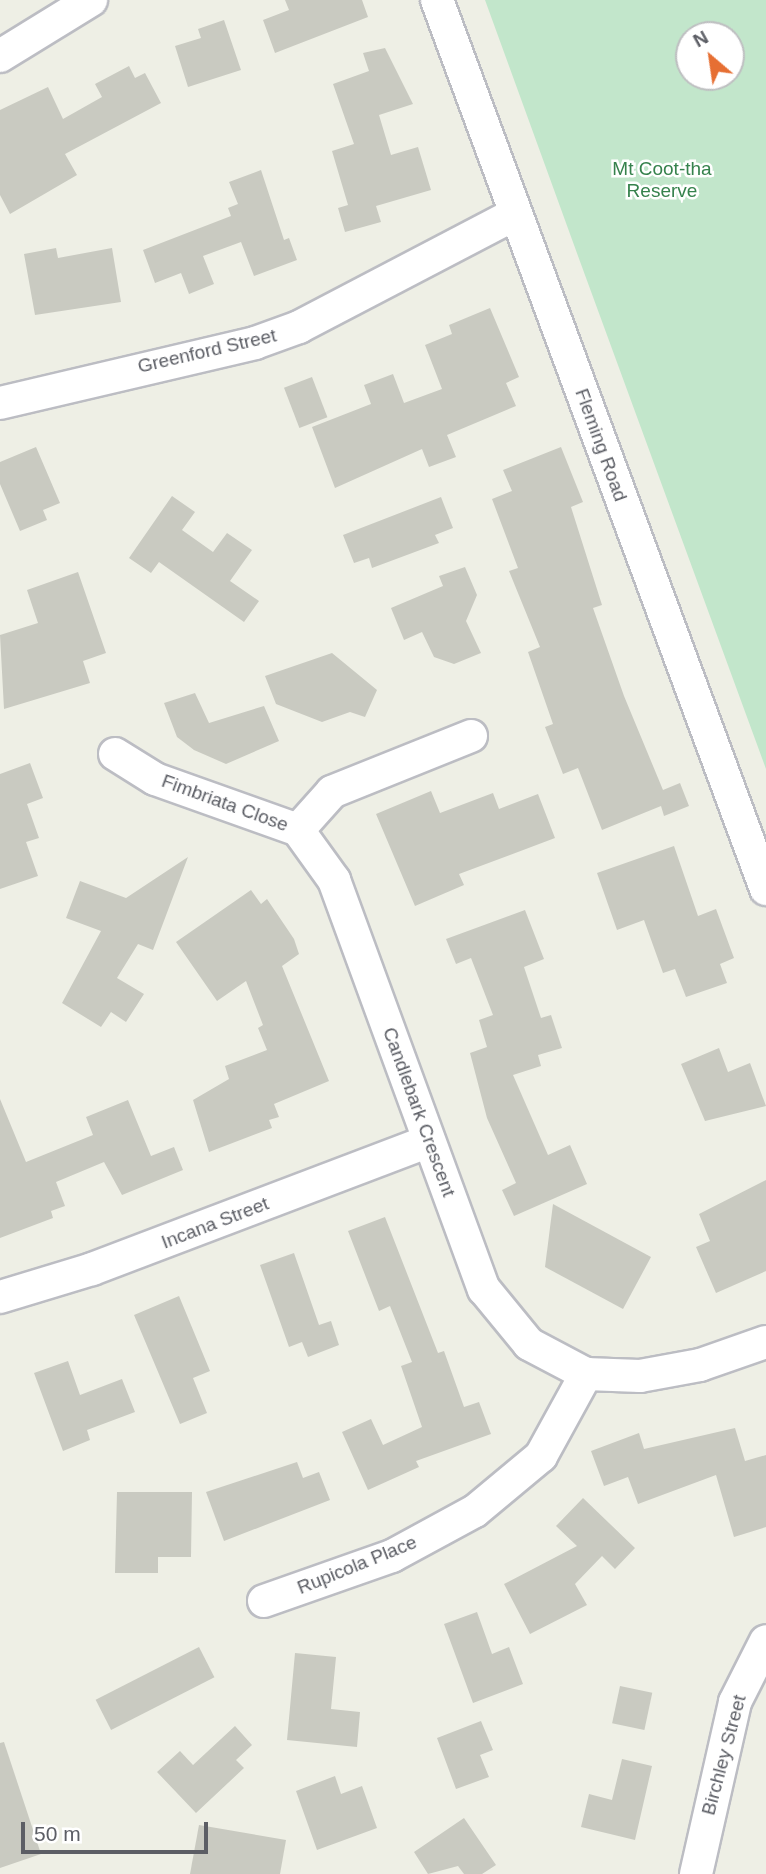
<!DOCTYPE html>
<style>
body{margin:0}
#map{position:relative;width:766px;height:1874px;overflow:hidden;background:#eeefe5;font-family:Arial,sans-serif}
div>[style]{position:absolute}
.green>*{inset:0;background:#c2e6cb}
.building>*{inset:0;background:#c9cac1;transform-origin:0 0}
.roads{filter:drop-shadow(2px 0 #bcbdc3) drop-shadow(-2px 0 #bcbdc3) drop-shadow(0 2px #bcbdc3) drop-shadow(0 -2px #bcbdc3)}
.minor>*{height:32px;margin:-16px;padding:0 16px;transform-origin:16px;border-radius:16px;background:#fff}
span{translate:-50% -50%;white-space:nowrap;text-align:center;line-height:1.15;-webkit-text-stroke:5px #fff;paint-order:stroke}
.park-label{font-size:19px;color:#36824d}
.street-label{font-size:19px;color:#5c5e65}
.north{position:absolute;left:675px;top:21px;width:70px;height:70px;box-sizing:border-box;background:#fff;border:2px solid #bebfc1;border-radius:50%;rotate:331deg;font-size:19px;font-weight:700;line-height:28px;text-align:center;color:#5c5e65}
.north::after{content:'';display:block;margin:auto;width:24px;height:32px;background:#e66f33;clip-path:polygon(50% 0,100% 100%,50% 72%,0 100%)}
.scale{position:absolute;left:21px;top:1822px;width:187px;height:32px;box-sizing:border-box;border:4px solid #5c5e65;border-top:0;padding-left:9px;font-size:21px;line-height:24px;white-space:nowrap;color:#5c5e65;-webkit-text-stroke:5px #fff;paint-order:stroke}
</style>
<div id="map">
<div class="green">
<i style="clip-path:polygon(evenodd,485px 0,766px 0,766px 769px,578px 256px,485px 0,731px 35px,731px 77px,689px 77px,689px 35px,731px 35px)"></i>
</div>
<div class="building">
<i style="clip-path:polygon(285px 0,362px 0,368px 17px,275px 53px,263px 20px,289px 10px)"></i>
<i style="clip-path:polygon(224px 20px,241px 70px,188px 87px,175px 46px,201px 38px,198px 29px)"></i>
<i style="clip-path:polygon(385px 48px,413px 104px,379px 115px,391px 155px,418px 147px,431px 190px,376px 206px,381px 222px,345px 232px,338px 208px,348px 205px,332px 151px,354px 144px,333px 84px,369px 71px,363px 53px)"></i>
<i style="clip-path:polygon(129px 66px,135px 78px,145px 73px,161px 103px,65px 154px,77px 175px,10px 214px,0 195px,0 110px,48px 87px,63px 119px,102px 97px,95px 84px)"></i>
<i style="clip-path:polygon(261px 170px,284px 240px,289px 238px,297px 260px,254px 276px,241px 242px,203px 256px,214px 284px,189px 294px,181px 273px,155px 283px,143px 250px,231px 216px,228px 208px,238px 204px,229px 182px)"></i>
<i style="clip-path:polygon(56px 248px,58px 258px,112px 248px,121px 302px,35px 315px,24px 254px)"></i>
<i style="clip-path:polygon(490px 308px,519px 377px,506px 383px,516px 406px,447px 435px,456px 457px,429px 467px,422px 449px,335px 488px,312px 427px,371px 404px,364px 385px,393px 374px,404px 403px,442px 389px,425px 345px,452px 334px,449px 325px)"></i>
<i style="left:312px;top:377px;width:43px;height:30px;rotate:69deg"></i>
<i style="clip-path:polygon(36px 447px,60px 503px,43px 510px,47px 520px,20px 531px,0 484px,0 462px)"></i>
<i style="clip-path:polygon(561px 447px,583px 502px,571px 507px,602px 605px,593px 608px,624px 696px,663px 790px,680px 783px,689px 806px,664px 816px,661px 806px,602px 830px,578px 768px,563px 774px,545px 727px,553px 724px,528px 652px,540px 647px,509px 571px,518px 568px,492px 499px,512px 491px,503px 470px)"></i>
<i style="clip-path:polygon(172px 496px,195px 512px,182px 530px,213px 552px,227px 533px,252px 550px,230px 581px,259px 601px,244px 622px,159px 562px,151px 573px,129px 558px)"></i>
<i style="clip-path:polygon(441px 497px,453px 528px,435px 535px,439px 543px,372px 568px,369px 558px,354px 563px,343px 535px)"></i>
<i style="clip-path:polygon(465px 567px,477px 595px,466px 621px,481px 653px,454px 664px,434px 657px,422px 632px,404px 640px,391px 608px,443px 586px,439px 576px)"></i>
<i style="clip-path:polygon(78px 572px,106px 653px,83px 661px,90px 683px,4px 709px,0 635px,38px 623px,27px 590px)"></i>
<i style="clip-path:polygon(332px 653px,377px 690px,365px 717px,350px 712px,322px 722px,276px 704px,265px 676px)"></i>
<i style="clip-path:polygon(195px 693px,209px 723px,264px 706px,279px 741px,226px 764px,194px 750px,177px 737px,164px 703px)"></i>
<i style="clip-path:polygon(30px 763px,43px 798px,27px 804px,39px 838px,26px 842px,38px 876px,0 889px,0 774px)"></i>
<i style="clip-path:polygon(431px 791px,440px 813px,493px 793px,499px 809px,538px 794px,555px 838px,459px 874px,464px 885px,415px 906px,376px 814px)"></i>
<i style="clip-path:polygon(674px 846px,698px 916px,716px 909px,734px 958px,720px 964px,727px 983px,686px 997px,675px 969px,663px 973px,644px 920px,617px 930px,597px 873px)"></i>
<i style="clip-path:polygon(188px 857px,153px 950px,138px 944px,117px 978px,144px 994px,126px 1022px,111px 1012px,101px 1027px,62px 1003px,101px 931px,66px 918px,80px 881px,126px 898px)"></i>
<i style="clip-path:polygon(251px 890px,261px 904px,267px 899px,294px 939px,299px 954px,282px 966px,329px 1081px,274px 1104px,279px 1117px,269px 1120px,272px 1128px,209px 1152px,193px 1100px,229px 1079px,225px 1066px,267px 1050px,258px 1028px,263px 1025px,246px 981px,217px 1001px,176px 942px)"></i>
<i style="clip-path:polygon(525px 910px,544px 959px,524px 967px,541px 1018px,551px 1015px,562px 1048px,538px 1055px,541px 1066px,513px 1075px,548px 1155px,570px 1145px,587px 1184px,514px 1216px,502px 1190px,516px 1183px,487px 1118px,470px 1053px,487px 1047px,479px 1020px,493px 1015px,471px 958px,456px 964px,446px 939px)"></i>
<i style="clip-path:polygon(719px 1048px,728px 1072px,750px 1063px,766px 1106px,705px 1121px,681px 1064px)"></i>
<i style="clip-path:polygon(0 1099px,26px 1162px,93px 1135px,86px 1117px,128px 1100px,151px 1156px,174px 1147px,183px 1170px,122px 1195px,104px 1162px,56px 1182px,65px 1206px,51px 1211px,53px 1218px,0 1238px)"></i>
<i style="clip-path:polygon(766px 1180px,766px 1271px,716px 1293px,696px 1247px,710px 1241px,699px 1214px)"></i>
<i style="clip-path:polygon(553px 1204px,651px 1257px,623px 1309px,545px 1267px)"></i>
<i style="clip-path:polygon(385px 1217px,438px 1353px,444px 1351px,464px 1407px,479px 1402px,491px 1434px,416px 1461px,419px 1467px,368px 1490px,342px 1432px,371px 1419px,383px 1445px,422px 1427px,401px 1366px,412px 1362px,390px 1306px,379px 1311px,348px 1231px)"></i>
<i style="clip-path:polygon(294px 1253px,319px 1325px,331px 1321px,339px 1345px,308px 1357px,302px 1342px,289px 1347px,260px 1265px)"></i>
<i style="clip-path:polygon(179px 1296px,210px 1371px,193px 1378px,207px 1413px,180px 1424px,134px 1315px)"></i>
<i style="clip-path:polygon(68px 1361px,80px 1395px,122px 1379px,135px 1412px,87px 1430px,90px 1440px,63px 1451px,34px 1373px)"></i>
<i style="clip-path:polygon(735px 1428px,745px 1461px,766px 1455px,766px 1527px,734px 1537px,716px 1475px,638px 1504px,628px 1477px,604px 1486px,591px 1451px,639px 1433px,644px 1449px)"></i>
<i style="clip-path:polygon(297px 1462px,303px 1478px,319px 1472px,330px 1500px,224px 1541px,206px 1492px)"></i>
<i style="clip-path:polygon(117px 1492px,192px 1492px,191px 1557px,158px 1557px,158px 1573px,115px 1573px)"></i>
<i style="clip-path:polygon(583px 1498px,635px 1548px,615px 1569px,602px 1556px,575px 1584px,587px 1605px,530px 1634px,504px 1584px,577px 1546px,556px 1526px)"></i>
<i style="clip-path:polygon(477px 1612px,492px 1654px,509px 1647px,523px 1684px,473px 1703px,444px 1624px)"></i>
<i style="left:199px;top:1647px;width:34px;height:116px;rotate:63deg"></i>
<i style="clip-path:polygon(295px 1653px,336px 1657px,331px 1709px,360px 1712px,357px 1747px,287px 1740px)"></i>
<i style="left:620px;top:1686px;width:33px;height:38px;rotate:12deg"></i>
<i style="clip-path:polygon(481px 1721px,493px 1750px,480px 1755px,489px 1777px,456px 1789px,437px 1738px)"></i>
<i style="clip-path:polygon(235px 1726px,252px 1745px,236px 1760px,244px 1768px,196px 1813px,157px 1772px,180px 1751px,193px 1765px)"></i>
<i style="clip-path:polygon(4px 1742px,41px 1854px,0 1868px,0 1743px)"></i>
<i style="clip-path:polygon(622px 1759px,652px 1766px,635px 1840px,581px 1827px,589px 1794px,612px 1800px)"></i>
<i style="clip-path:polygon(335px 1776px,341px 1794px,362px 1786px,377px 1828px,317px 1850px,296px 1791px)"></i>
<i style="clip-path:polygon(464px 1818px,496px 1865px,482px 1874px,464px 1874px,458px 1866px,428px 1874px,414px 1852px)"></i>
<i style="clip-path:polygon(199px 1825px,286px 1840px,280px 1874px,190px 1874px)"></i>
</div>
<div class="roads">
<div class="minor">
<i style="left:437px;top:0;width:948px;rotate:69.69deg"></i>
<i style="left:0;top:56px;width:107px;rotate:-31.6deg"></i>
<i style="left:0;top:403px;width:262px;rotate:-13.2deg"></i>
<i style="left:255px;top:343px;width:47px;rotate:-20deg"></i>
<i style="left:299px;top:327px;width:244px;rotate:-27.6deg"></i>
<i style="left:471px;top:736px;width:150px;rotate:158.1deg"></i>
<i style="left:332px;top:792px;width:51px;rotate:131.8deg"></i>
<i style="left:298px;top:830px;width:62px;rotate:54.2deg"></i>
<i style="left:334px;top:880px;width:436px;rotate:69.9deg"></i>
<i style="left:484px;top:1289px;width:71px;rotate:50.7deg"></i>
<i style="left:529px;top:1344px;width:64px;rotate:27.8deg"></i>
<i style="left:586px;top:1374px;width:54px;rotate:2.1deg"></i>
<i style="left:640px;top:1376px;width:61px;rotate:-10.4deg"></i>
<i style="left:700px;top:1365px;width:70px;rotate:-19.2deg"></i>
<i style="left:115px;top:754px;width:47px;rotate:32deg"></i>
<i style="left:155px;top:779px;width:152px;rotate:19.6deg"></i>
<i style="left:0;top:1297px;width:96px;rotate:-16.9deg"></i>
<i style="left:92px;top:1269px;width:358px;rotate:-20.8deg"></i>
<i style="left:264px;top:1601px;width:136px;rotate:-19.4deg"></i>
<i style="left:392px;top:1556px;width:94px;rotate:-28.5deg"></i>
<i style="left:475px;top:1511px;width:86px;rotate:-39.8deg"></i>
<i style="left:541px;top:1456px;width:94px;rotate:-61.2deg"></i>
<i style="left:696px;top:1874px;width:176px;rotate:-77.2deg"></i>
<i style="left:735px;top:1702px;width:68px;rotate:-63.1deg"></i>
</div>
</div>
<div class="park-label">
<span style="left:662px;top:180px">Mt Coot-tha<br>Reserve</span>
</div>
<div class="street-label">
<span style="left:207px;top:351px;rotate:-13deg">Greenford Street</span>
<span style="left:601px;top:445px;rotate:70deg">Fleming Road</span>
<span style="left:225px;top:803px;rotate:20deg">Fimbriata Close</span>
<span style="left:419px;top:1112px;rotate:70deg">Candlebark Crescent</span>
<span style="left:215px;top:1223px;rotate:-21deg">Incana Street</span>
<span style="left:357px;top:1565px;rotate:-22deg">Rupicola Place</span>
<span style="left:724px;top:1755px;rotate:-75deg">Birchley Street</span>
</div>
<div class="north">N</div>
<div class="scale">50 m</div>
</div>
